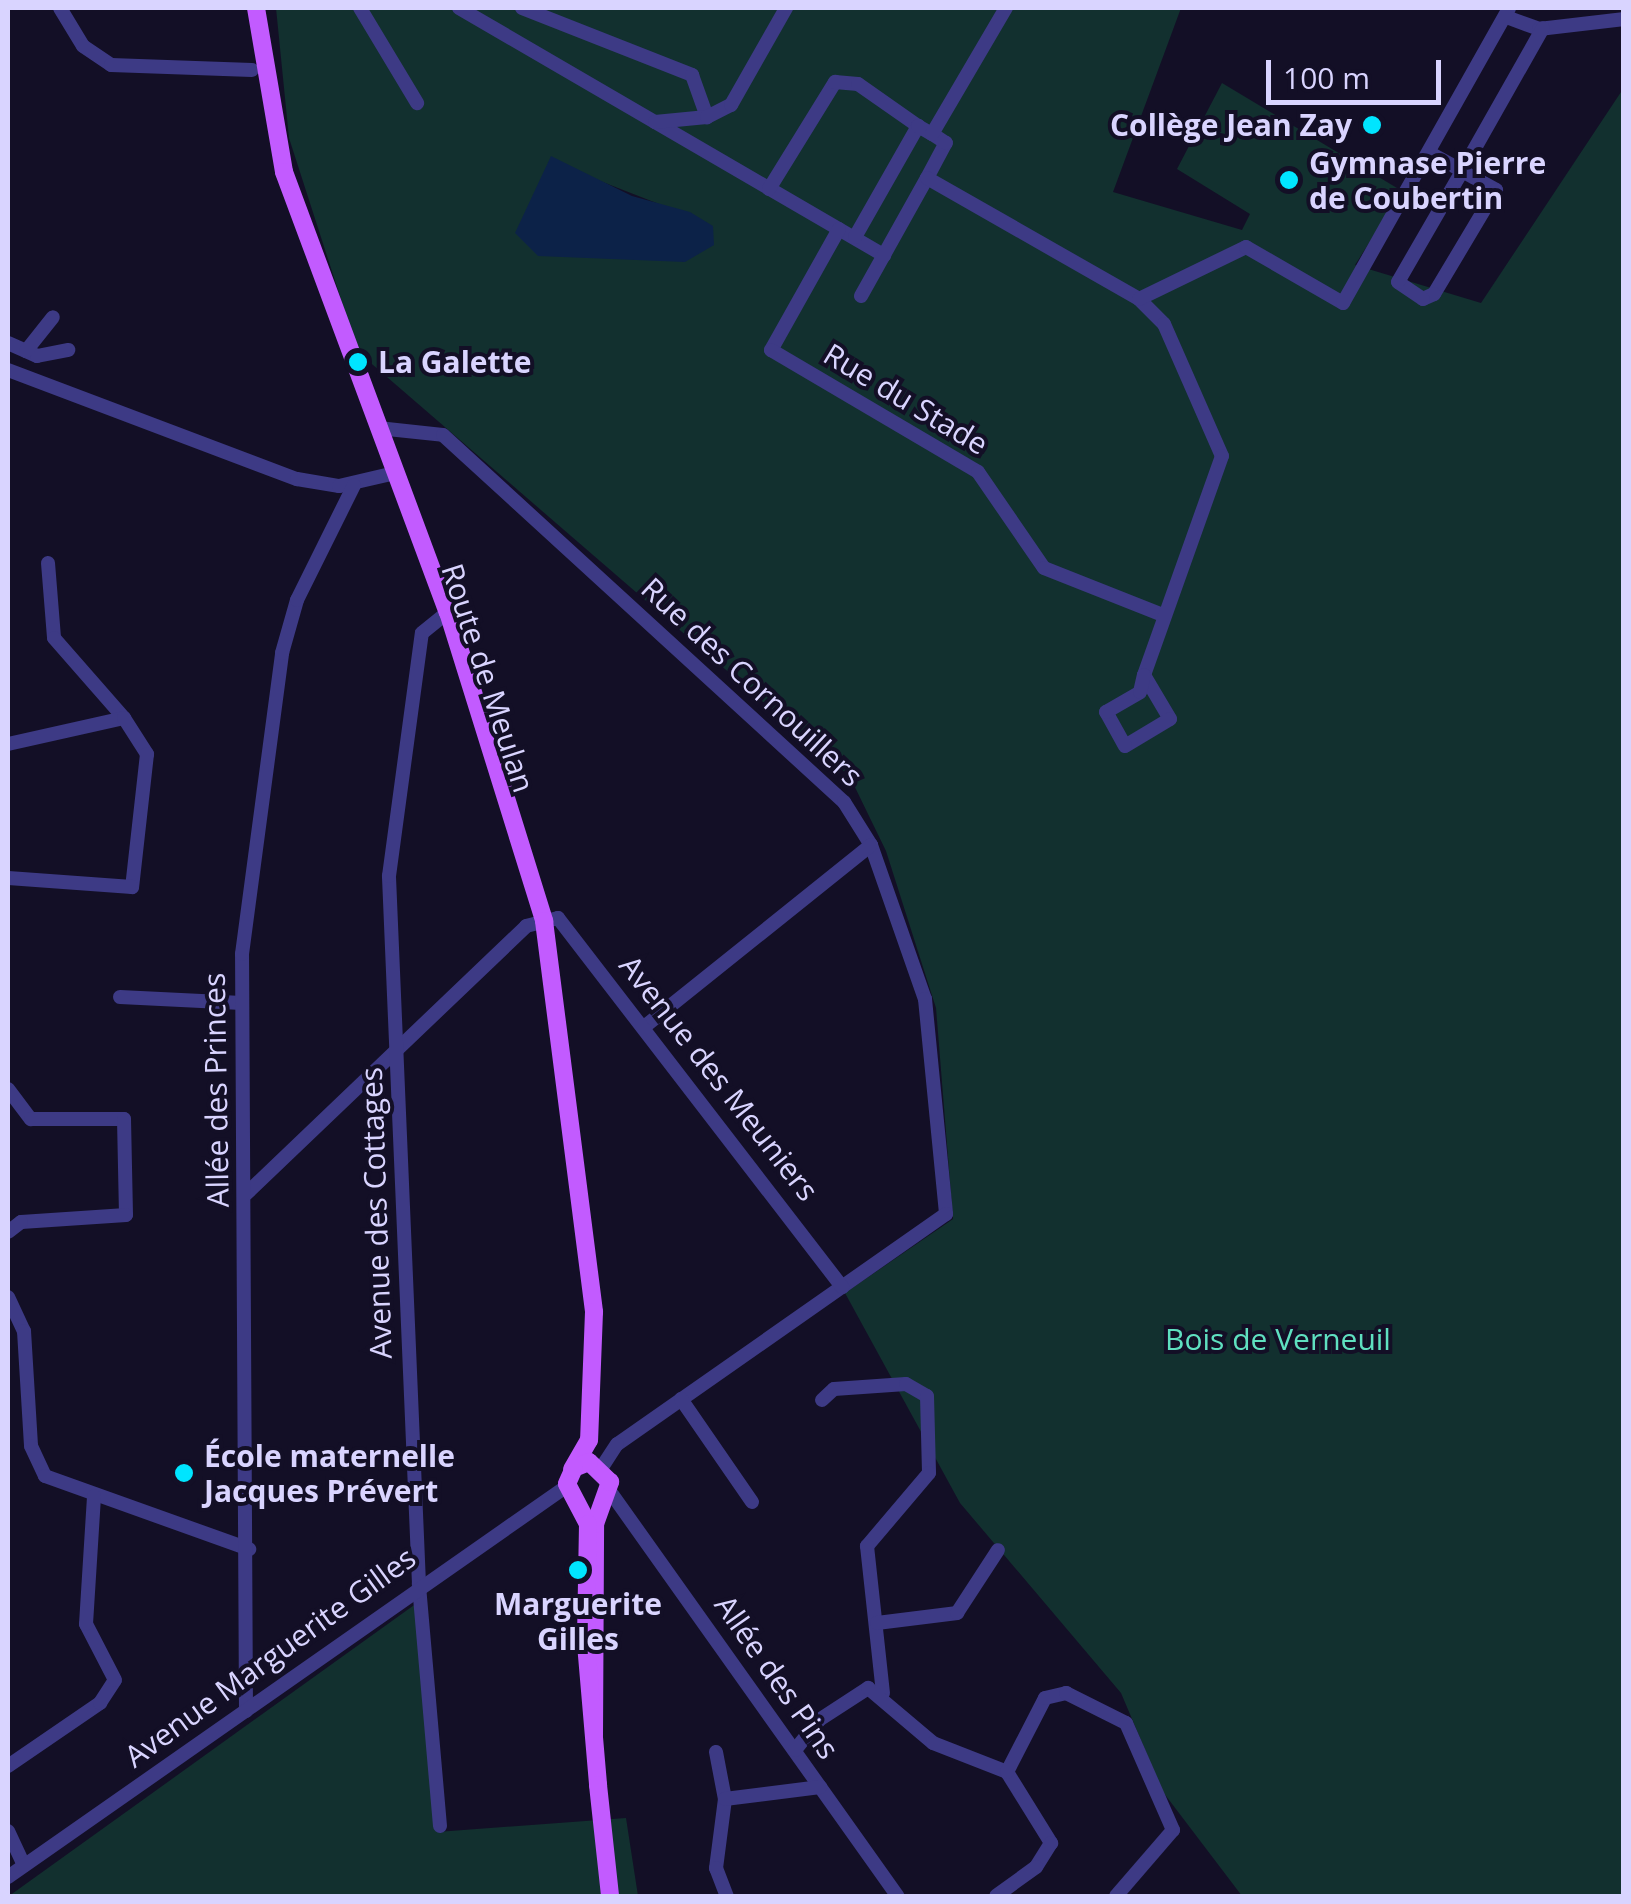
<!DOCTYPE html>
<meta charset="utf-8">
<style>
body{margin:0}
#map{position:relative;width:1631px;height:1904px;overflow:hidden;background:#130f26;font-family:"Open Sans",sans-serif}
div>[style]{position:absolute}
.green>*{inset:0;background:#12302f}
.water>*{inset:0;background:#0c2248}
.minor>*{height:14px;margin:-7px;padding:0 7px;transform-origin:7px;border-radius:7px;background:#3d3a85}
.major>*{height:18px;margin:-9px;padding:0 9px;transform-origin:9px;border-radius:9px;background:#c25bff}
.dots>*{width:28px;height:28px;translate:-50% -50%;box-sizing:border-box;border:5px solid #130f26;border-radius:50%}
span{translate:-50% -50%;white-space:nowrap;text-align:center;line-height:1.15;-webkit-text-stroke:8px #130f26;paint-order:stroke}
.poi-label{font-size:30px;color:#d9d4ff;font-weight:700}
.right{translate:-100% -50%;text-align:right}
.left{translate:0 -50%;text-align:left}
.street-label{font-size:30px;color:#d9d4ff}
.park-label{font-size:30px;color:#5fe0c0}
.frame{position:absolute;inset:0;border:10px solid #d9d4ff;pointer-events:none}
.scale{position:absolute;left:1266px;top:60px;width:175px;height:45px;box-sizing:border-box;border:5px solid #d9d4ff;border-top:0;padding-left:12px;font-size:30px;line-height:35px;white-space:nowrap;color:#d9d4ff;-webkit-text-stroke:8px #130f26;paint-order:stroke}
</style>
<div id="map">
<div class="green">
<i style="clip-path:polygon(evenodd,276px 8px,1181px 8px,1113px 192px,1242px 230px,1250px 214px,1177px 169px,1222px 83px,1402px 191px,1355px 265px,1481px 303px,1623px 89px,1623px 1896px,1242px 1896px,1163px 1792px,1121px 1693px,960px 1503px,845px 1293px,953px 1219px,936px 1008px,886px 851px,850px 777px,358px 352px,289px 138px,276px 8px,595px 179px,659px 204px,516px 233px,595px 179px)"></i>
<i style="clip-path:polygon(417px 1603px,437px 1832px,626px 1818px,638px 1896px,9px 1896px)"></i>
</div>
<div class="water">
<i style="clip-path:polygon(551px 156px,632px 196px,690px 212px,713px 226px,714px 245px,685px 262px,538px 256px,515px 233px)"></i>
</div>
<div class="minor">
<i style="left:60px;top:8px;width:44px;rotate:58.8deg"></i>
<i style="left:83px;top:46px;width:34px;rotate:34deg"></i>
<i style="left:111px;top:65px;width:141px;rotate:2deg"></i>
<i style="left:360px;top:8px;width:111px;rotate:59deg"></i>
<i style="left:459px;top:8px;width:492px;rotate:30.2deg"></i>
<i style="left:522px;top:8px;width:183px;rotate:21.5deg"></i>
<i style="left:692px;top:75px;width:45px;rotate:70.3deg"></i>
<i style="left:1509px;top:18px;width:32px;rotate:20deg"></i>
<i style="left:1539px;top:29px;width:86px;rotate:-6.7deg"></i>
<i style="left:655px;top:122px;width:52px;rotate:-5.5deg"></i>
<i style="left:707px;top:117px;width:27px;rotate:-27deg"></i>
<i style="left:731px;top:105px;width:112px;rotate:-60.4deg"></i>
<i style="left:1430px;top:153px;width:37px;rotate:29deg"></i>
<i style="left:1462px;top:171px;width:39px;rotate:29deg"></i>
<i style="left:1496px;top:190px;width:121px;rotate:120.8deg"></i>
<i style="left:1434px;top:294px;width:12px;rotate:156deg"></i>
<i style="left:1423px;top:299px;width:30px;rotate:-146deg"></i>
<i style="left:1398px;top:282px;width:128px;rotate:-60deg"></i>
<i style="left:1462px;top:171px;width:164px;rotate:-60.5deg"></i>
<i style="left:927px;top:178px;width:40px;rotate:-62deg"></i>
<i style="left:946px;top:143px;width:17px;rotate:-147deg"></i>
<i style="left:769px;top:189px;width:126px;rotate:-58.3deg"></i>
<i style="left:835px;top:82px;width:23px;rotate:5deg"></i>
<i style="left:858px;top:84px;width:73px;rotate:35deg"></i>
<i style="left:839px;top:229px;width:139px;rotate:119.3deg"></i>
<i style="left:771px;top:350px;width:240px;rotate:30.5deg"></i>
<i style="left:978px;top:472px;width:116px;rotate:55.5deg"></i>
<i style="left:1044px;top:568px;width:125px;rotate:21.6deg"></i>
<i style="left:855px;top:237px;width:128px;rotate:-60.4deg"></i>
<i style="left:918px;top:126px;width:16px;rotate:30deg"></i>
<i style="left:932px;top:134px;width:146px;rotate:-59.6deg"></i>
<i style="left:861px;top:296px;width:135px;rotate:-60.8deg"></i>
<i style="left:927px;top:178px;width:244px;rotate:29.7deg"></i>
<i style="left:1139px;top:299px;width:35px;rotate:45deg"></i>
<i style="left:1164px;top:324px;width:144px;rotate:66.3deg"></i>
<i style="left:1222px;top:456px;width:232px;rotate:109.6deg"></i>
<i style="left:1144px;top:675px;width:51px;rotate:59.4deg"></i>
<i style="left:1170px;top:719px;width:52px;rotate:149deg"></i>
<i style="left:1125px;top:746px;width:39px;rotate:-119deg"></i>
<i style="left:1106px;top:712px;width:39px;rotate:-30deg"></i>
<i style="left:1140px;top:692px;width:17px;rotate:-77deg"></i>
<i style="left:1139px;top:299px;width:119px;rotate:-25.9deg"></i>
<i style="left:1246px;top:247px;width:112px;rotate:30deg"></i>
<i style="left:1343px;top:303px;width:338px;rotate:-60.6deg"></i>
<i style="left:8px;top:343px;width:32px;rotate:24deg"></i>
<i style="left:37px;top:356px;width:32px;rotate:-11deg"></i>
<i style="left:26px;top:351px;width:43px;rotate:-51.5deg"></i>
<i style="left:8px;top:370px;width:309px;rotate:20.7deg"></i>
<i style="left:297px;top:479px;width:43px;rotate:9.5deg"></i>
<i style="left:339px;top:486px;width:57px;rotate:-13.1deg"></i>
<i style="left:378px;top:428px;width:65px;rotate:6.1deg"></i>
<i style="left:443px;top:435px;width:544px;rotate:42.47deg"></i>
<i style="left:844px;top:802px;width:51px;rotate:57.9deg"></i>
<i style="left:871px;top:845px;width:163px;rotate:70.7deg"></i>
<i style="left:925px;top:999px;width:216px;rotate:84.4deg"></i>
<i style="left:946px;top:1214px;width:401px;rotate:145deg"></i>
<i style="left:617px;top:1444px;width:27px;rotate:123deg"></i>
<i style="left:48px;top:563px;width:75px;rotate:85.4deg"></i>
<i style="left:54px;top:638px;width:106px;rotate:48.8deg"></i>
<i style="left:8px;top:744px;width:119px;rotate:-12.6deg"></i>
<i style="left:124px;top:718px;width:43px;rotate:57.4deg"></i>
<i style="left:147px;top:754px;width:134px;rotate:96.4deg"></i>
<i style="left:132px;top:887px;width:124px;rotate:-175.8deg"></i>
<i style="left:120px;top:997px;width:122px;rotate:2.8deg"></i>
<i style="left:644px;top:1027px;width:291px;rotate:-38.7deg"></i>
<i style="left:8px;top:1089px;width:38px;rotate:53deg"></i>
<i style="left:31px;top:1119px;width:93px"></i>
<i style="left:124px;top:1119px;width:96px;rotate:88.8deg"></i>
<i style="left:126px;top:1215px;width:105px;rotate:176.2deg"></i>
<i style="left:21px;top:1222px;width:16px;rotate:142deg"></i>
<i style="left:246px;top:1194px;width:388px;rotate:-43.7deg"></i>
<i style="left:526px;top:926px;width:33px;rotate:-14deg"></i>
<i style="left:558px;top:918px;width:466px;rotate:52.4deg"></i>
<i style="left:8px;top:1297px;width:38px;rotate:65deg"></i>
<i style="left:24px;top:1331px;width:115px;rotate:86.5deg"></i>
<i style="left:31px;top:1446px;width:33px;rotate:65deg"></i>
<i style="left:45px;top:1476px;width:217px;rotate:19.7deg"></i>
<i style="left:681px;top:1399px;width:125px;rotate:55.4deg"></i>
<i style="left:822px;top:1400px;width:16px;rotate:-43deg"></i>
<i style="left:834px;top:1389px;width:72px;rotate:-4deg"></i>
<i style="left:906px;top:1384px;width:24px;rotate:30deg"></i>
<i style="left:927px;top:1396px;width:77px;rotate:88.5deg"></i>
<i style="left:929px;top:1473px;width:96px;rotate:130.3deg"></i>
<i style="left:867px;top:1546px;width:148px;rotate:83.8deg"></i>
<i style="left:609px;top:1490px;width:498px;rotate:54.6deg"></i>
<i style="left:877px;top:1623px;width:81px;rotate:-7.1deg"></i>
<i style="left:957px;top:1613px;width:75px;rotate:-56.9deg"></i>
<i style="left:246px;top:1711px;width:757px;rotate:-90.3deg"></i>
<i style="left:242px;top:954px;width:304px;rotate:-82.4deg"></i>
<i style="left:282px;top:653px;width:55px;rotate:-74.2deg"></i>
<i style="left:297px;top:600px;width:128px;rotate:-63.6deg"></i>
<i style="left:795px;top:1750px;width:38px;rotate:-51deg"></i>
<i style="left:819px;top:1720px;width:59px;rotate:-33.1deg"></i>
<i style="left:868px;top:1688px;width:85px;rotate:40.2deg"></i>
<i style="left:933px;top:1743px;width:79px;rotate:21.4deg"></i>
<i style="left:1007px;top:1772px;width:84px;rotate:58.2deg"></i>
<i style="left:1051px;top:1843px;width:28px;rotate:122deg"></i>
<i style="left:1036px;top:1867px;width:49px;rotate:144.1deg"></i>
<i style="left:716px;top:1752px;width:48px;rotate:79.2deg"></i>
<i style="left:725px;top:1799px;width:70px;rotate:97.4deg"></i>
<i style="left:716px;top:1868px;width:30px;rotate:69deg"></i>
<i style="left:8px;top:1766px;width:112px;rotate:-34.4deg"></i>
<i style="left:100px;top:1703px;width:27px;rotate:-57deg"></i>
<i style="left:115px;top:1680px;width:63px;rotate:-117.4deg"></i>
<i style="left:86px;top:1624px;width:128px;rotate:-86.4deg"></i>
<i style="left:1007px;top:1772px;width:83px;rotate:-62.8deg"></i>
<i style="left:1045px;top:1698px;width:22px;rotate:-13deg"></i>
<i style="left:1066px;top:1693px;width:67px;rotate:26.6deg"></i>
<i style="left:1126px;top:1723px;width:117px;rotate:66.3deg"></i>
<i style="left:1173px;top:1830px;width:87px;rotate:130.8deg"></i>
<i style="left:725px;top:1799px;width:96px;rotate:-7.2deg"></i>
<i style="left:440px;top:1826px;width:243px;rotate:-95deg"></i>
<i style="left:419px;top:1584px;width:709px;rotate:-92.43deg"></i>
<i style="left:389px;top:876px;width:245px;rotate:-82.3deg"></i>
<i style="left:422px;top:633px;width:33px;rotate:-39deg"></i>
<i style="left:8px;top:1831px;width:38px;rotate:65deg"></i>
<i style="left:8px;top:1877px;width:682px;rotate:-34.97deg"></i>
</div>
<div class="major">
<i style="left:256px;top:8px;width:166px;rotate:80.3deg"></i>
<i style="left:284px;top:172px;width:470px;rotate:69.6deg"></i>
<i style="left:448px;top:612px;width:324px;rotate:72.7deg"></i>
<i style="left:544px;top:921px;width:394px;rotate:82.7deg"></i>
<i style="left:594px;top:1312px;width:128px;rotate:92.2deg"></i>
<i style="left:589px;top:1440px;width:34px;rotate:120deg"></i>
<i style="left:594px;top:1735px;width:211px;rotate:-89.7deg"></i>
<i style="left:595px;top:1524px;width:45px;rotate:-70.3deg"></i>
<i style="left:610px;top:1482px;width:29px;rotate:-136deg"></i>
<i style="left:589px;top:1462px;width:16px;rotate:158deg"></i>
<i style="left:574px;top:1468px;width:17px;rotate:114deg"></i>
<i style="left:567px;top:1484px;width:45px;rotate:62.3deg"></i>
<i style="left:588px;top:1524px;width:120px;rotate:91deg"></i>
<i style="left:586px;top:1644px;width:142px;rotate:85.1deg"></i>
<i style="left:598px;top:1785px;width:112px;rotate:83.8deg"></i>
</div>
<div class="dots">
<i style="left:1372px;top:125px;background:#00e5ff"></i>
<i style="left:1289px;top:180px;background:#00e5ff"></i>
<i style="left:358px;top:362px;background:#00e5ff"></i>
<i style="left:184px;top:1473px;background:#00e5ff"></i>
<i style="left:578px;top:1570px;background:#00e5ff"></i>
</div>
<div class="poi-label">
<span class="right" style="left:1352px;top:125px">Collège Jean Zay</span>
<span class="left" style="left:1309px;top:180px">Gymnase Pierre<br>de Coubertin</span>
<span class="left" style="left:378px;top:362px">La Galette</span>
<span class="left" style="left:204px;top:1473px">École maternelle<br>Jacques Prévert</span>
<span style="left:578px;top:1621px">Marguerite<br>Gilles</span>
</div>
<div class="street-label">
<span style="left:906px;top:399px;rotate:31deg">Rue du Stade</span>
<span style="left:488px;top:678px;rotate:72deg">Route de Meulan</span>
<span style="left:752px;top:682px;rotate:43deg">Rue des Cornouillers</span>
<span style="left:719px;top:1078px;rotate:52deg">Avenue des Meuniers</span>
<span style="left:216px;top:1090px;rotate:-91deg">Allée des Princes</span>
<span style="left:376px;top:1213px;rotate:-92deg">Avenue des Cottages</span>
<span style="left:270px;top:1657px;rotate:-36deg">Avenue Marguerite Gilles</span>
<span style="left:777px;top:1677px;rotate:55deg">Allée des Pins</span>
</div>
<div class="park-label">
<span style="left:1278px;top:1339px">Bois de Verneuil</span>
</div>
<div class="frame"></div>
<div class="scale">100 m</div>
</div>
